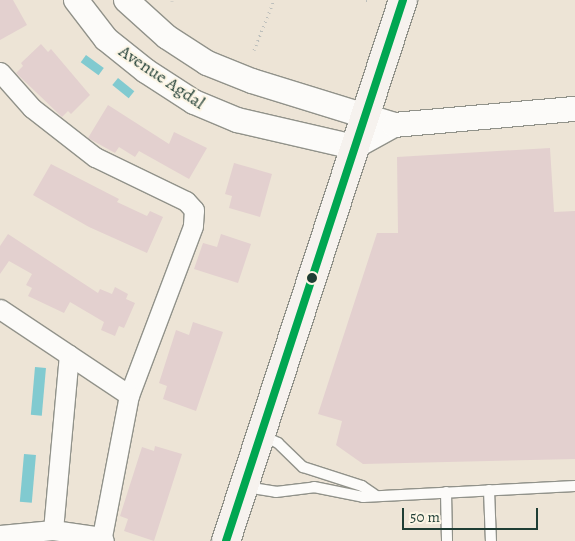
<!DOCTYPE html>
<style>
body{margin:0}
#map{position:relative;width:575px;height:541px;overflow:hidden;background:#ede4d6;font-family:Alegreya,serif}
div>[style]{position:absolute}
.water>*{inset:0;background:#81cad0;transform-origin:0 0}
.building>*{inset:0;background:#e3d0cf}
.path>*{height:3px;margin-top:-1.5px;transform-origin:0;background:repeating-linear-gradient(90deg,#bdbfbc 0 1px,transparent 0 5px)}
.roads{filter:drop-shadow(1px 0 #91928a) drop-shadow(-1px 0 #91928a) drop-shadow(0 1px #91928a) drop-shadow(0 -1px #91928a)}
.service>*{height:10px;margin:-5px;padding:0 5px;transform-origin:5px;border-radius:5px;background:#fcfbf9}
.minor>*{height:19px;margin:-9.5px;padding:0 9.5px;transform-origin:9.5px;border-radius:9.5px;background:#fcfbf9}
.tertiary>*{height:24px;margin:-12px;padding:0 12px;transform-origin:12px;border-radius:12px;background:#fcfbf9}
.secondary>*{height:28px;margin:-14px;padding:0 14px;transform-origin:14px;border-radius:14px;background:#f6f2ee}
.bus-1>*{height:8px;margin:-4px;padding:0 4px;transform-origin:4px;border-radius:4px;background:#00a651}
.dots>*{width:14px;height:14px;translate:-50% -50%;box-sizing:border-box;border:2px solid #fcf5e5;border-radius:50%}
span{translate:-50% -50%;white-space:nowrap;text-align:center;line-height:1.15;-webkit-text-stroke:4px #fcf5e5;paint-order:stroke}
.street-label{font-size:18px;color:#1f3d34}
.scale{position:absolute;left:402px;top:508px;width:136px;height:22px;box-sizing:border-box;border:2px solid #1f3d34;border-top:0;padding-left:6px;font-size:15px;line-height:18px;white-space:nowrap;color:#1f3d34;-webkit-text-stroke:4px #fcf5e5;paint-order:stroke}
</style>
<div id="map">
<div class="water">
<i style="left:86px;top:55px;width:22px;height:9px;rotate:36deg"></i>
<i style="left:118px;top:78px;width:21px;height:9px;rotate:39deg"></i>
<i style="left:35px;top:367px;width:11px;height:48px;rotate:5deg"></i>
<i style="left:24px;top:454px;width:12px;height:48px;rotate:5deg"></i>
</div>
<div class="building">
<i style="clip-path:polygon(0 0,13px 0,27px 25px,0 40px)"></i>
<i style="clip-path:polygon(41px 44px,48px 52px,51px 49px,90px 95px,71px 114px,68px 111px,62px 117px,16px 73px,23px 66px,21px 63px)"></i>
<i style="clip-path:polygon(108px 105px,169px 144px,174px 132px,207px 148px,189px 179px,139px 151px,135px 157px,119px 147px,115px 153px,88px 138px)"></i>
<i style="clip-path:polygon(550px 148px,554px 212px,575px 211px,575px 459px,363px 464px,336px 445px,342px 421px,318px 414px,377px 233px,398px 233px,397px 157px)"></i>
<i style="clip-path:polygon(234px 163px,272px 174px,260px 217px,229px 208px,232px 196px,225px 194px)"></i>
<i style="clip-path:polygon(51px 164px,119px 199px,117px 202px,147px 216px,150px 211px,163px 217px,147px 253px,89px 227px,33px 195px)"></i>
<i style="clip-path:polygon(8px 234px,98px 293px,100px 289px,112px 294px,115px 287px,128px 294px,126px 299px,135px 303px,124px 328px,119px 326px,115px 336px,101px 330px,104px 322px,70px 302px,64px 313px,28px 296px,32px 288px,26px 285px,32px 274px,9px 261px,0 274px,0 246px)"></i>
<i style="clip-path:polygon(221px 234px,251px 244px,238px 283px,194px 269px,203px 243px,217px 247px)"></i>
<i style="clip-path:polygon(193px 322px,223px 332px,196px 411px,163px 399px,167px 386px,159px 383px,176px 330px,189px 335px)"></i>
<i style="clip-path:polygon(155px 446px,182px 454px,154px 541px,124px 531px,128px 519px,120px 516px,142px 447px,154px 451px)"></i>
</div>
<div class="path">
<i style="left:366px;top:0;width:3px;rotate:18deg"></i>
<i style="left:172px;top:1px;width:1px;rotate:-90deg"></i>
<i style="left:254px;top:50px;width:54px;rotate:-68.2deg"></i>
</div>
<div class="roads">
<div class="service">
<i style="left:261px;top:435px;width:19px;rotate:25deg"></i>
<i style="left:278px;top:443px;width:35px;rotate:44deg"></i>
<i style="left:303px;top:467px;width:62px;rotate:17.9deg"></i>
<i style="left:362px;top:486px;width:16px;rotate:35deg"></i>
<i style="left:246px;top:487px;width:30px;rotate:9deg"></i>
<i style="left:276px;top:492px;width:38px;rotate:-7deg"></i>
<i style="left:314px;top:487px;width:50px;rotate:11.5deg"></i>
<i style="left:363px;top:497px;width:212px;rotate:-3deg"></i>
<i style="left:489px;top:490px;width:51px;rotate:87.8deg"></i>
<i style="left:446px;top:492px;width:49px;rotate:88.8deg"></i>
</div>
<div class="minor">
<i style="left:0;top:72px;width:48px;rotate:48.4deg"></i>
<i style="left:32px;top:108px;width:80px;rotate:37.9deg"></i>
<i style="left:95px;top:157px;width:101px;rotate:25.8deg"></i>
<i style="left:186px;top:201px;width:12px;rotate:48deg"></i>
<i style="left:194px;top:210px;width:16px;rotate:94deg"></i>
<i style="left:193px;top:226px;width:181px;rotate:110.7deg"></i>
<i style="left:129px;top:395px;width:145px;rotate:100.8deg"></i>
<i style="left:102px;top:537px;width:4px;rotate:63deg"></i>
<i style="left:0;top:309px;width:155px;rotate:33.7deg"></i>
<i style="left:53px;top:530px;width:176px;rotate:-84.8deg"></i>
<i style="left:0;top:535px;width:53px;rotate:-5.4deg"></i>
<i style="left:53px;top:530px;width:49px;rotate:8.1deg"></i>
</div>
<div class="tertiary">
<i style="left:76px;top:0;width:49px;rotate:52.4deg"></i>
<i style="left:106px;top:39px;width:51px;rotate:38.7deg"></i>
<i style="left:146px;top:71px;width:57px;rotate:32.9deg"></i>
<i style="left:194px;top:102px;width:47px;rotate:22.7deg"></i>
<i style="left:237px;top:120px;width:120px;rotate:13deg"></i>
<i style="left:354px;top:147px;width:46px;rotate:-28.8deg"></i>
<i style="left:126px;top:0;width:55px;rotate:42.1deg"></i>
<i style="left:167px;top:37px;width:48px;rotate:33deg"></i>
<i style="left:207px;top:63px;width:48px;rotate:21.8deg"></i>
<i style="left:252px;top:81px;width:149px;rotate:17.2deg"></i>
<i style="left:394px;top:125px;width:182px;rotate:-5.1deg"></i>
</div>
<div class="secondary">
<i style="left:226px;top:541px;width:569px;rotate:-71.88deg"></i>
</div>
</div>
<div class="bus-1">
<i style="left:226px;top:541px;width:569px;rotate:-71.88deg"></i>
</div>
<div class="dots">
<i style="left:312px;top:278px;background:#1f3d34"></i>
</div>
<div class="street-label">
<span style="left:162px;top:77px;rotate:34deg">Avenue Agdal</span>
</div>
<div class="scale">50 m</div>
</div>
